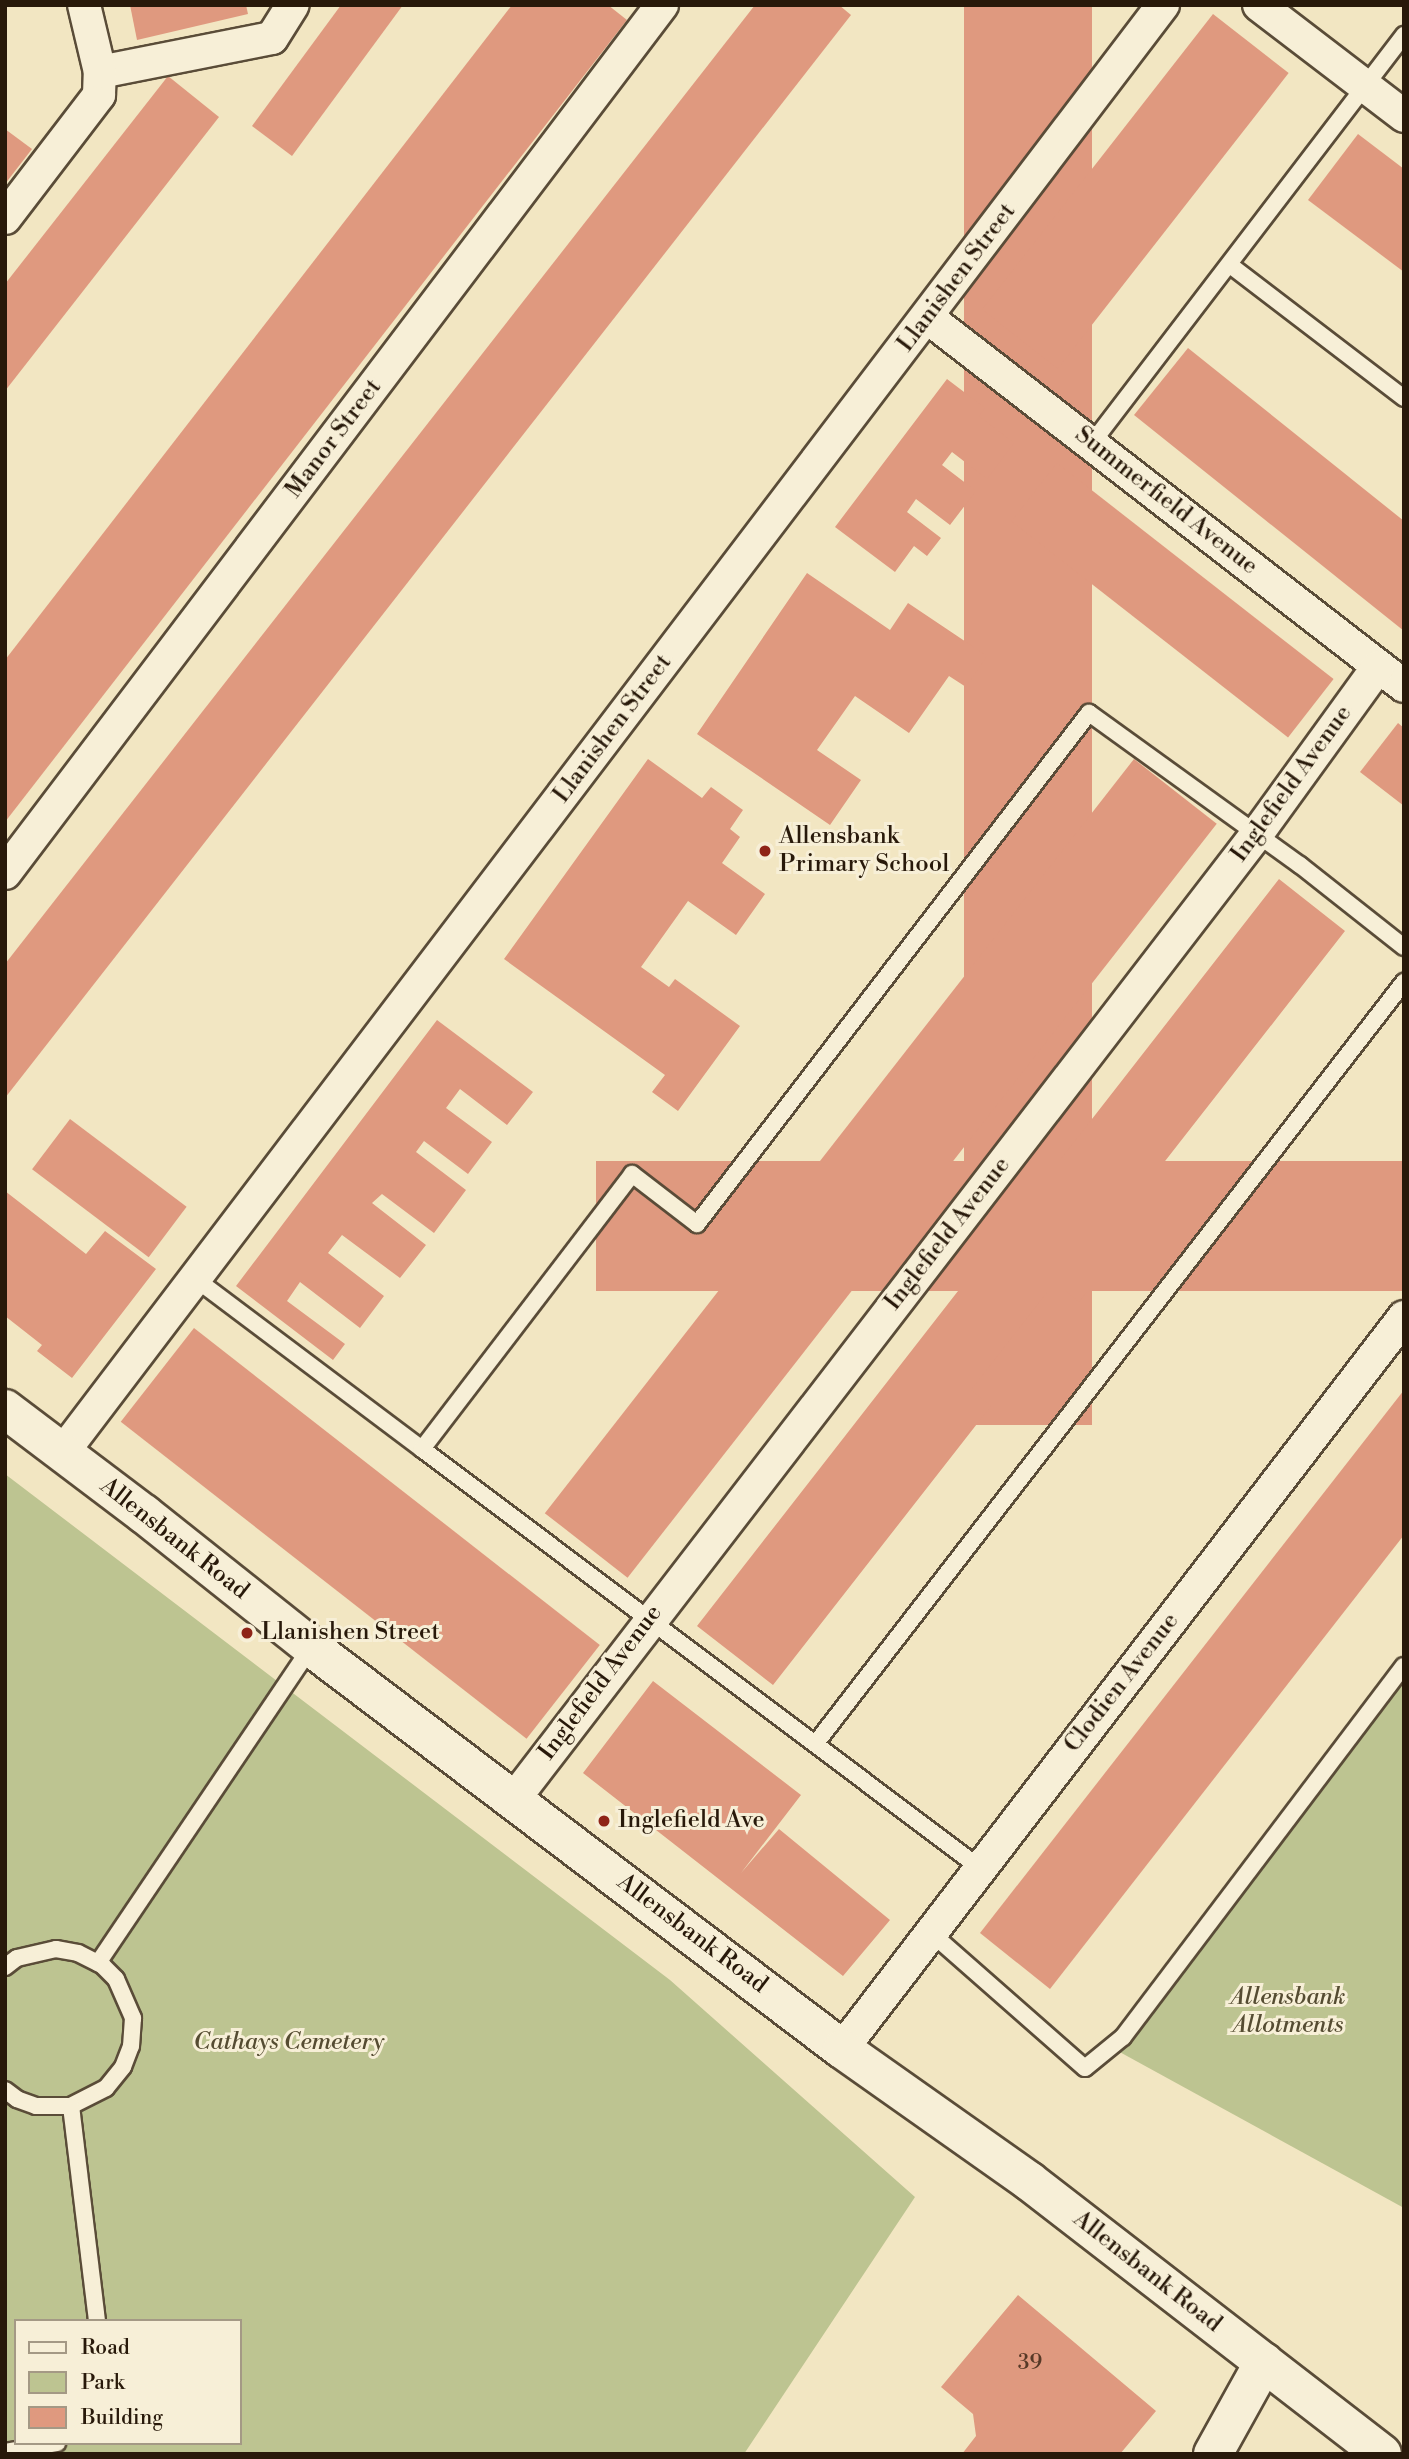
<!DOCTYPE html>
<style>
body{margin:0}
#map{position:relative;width:1409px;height:2459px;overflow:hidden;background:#f2e6c2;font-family:"Libre Bodoni",serif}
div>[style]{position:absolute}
.green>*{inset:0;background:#bdc491}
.building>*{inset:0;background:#df997f;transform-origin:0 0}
.roads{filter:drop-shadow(2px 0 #5a4c38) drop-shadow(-2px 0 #5a4c38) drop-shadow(0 2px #5a4c38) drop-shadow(0 -2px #5a4c38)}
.service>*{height:16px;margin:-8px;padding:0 8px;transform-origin:8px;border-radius:8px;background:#f7efd7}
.minor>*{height:32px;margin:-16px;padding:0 16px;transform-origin:16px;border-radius:16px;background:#f7efd7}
.tertiary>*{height:38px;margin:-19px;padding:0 19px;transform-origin:19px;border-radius:19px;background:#f7efd7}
.dots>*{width:19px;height:19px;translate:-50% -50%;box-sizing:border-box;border:4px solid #f7efd7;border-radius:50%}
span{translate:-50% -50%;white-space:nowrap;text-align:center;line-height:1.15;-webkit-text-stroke:6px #f7efd7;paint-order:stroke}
.number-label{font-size:21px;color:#563927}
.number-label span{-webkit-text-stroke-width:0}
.street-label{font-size:24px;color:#28190a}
.poi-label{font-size:24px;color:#28190a}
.left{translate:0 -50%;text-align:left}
.park-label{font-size:24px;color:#554c32;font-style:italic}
.frame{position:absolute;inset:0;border:7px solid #28190a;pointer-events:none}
.legend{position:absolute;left:14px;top:2319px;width:228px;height:126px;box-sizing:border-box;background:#f7efd7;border:2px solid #a49985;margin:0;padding:9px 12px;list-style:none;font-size:21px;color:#28190a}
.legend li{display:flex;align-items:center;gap:14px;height:35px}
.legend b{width:35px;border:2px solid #a49985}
</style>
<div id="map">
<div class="green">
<i style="clip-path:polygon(evenodd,5px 1474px,670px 1980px,915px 2197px,744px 2454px,5px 2454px,5px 1474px,16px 2321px,240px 2321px,240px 2443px,16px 2443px,16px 2321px)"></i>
<i style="clip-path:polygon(1404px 1670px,1404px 2208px,1116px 2050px)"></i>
</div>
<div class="building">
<i style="clip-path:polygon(130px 5px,246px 5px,248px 14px,137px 40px)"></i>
<i style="clip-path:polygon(341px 5px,403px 5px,292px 156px,252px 126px)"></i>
<i style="clip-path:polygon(512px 5px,608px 5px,627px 20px,5px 822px,5px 660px)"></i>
<i style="clip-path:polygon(755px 5px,839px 5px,851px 15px,5px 1098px,5px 964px)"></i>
<i style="left:964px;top:5px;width:128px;height:1420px"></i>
<i style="left:1213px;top:14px;width:96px;height:375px;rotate:38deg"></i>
<i style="clip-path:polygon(168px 76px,219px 117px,5px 391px,5px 284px)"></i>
<i style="clip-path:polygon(5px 129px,32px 149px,5px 184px)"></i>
<i style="clip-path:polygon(1358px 134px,1404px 169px,1404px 272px,1308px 200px)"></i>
<i style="clip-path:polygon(1188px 348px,1404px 521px,1404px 631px,1134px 415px)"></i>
<i style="clip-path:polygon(947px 379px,985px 408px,979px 416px,1014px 443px,987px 479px,952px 452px,942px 465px,976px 491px,950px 525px,916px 499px,907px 512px,941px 538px,927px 556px,914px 546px,895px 572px,835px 527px)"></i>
<i style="left:1057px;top:463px;width:351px;height:74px;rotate:38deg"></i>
<i style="clip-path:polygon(807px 573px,890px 630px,908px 603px,987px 656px,966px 687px,949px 676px,909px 733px,855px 696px,817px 750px,861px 780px,830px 825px,697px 734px)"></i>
<i style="clip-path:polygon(1398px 723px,1404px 728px,1404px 806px,1360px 772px)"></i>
<i style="clip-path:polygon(648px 759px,702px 798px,711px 787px,743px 810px,730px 829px,740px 837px,722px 863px,765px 894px,736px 935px,688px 901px,641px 967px,669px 987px,675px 979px,740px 1026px,678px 1111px,652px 1092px,665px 1075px,504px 959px)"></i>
<i style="left:1134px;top:759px;width:105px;height:957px;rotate:38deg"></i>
<i style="clip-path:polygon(1279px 879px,1345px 931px,1101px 1243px,1113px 1258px,1079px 1302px,1055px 1282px,971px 1390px,991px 1406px,773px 1685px,697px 1626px)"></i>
<i style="clip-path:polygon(437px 1020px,533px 1092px,507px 1125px,460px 1089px,446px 1108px,492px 1142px,468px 1174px,424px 1141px,416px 1152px,466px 1190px,434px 1233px,382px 1194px,372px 1203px,426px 1245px,400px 1278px,342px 1235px,328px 1253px,384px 1296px,360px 1328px,300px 1282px,287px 1301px,345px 1344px,333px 1360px,236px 1286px)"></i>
<i style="left:70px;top:1119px;width:146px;height:63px;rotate:37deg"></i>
<i style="left:1404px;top:1161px;width:130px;height:808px;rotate:90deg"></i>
<i style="clip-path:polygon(5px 1191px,86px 1254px,105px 1231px,156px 1269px,72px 1378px,37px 1351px,42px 1345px,5px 1316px)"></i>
<i style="left:194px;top:1328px;width:515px;height:119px;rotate:38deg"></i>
<i style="clip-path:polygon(1404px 1390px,1404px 1535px,1050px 1989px,980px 1933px)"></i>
<i style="clip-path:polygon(653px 1681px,801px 1795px,741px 1873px,779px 1829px,890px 1920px,843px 1976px,583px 1773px)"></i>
<i style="clip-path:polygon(1018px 2295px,1156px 2411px,1120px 2454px,962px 2454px,976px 2436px,973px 2414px,941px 2387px)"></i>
</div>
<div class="roads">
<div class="service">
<i style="left:1230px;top:265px;width:219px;rotate:37.4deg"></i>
<i style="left:1092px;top:443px;width:514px;rotate:-52.59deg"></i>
<i style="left:193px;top:1277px;width:286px;rotate:36.9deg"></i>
<i style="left:422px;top:1449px;width:346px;rotate:-52.6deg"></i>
<i style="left:632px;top:1174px;width:82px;rotate:37.6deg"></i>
<i style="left:697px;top:1224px;width:644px;rotate:-52.51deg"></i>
<i style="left:1089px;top:713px;width:260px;rotate:35.8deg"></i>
<i style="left:1300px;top:865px;width:132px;rotate:38.3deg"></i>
<i style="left:422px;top:1449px;width:698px;rotate:36.9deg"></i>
<i style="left:816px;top:1743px;width:962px;rotate:-52.31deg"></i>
<i style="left:930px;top:1932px;width:206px;rotate:41.3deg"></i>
<i style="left:1085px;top:2068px;width:49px;rotate:-39.2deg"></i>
<i style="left:1123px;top:2037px;width:465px;rotate:-52.9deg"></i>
<i style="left:98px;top:1963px;width:381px;rotate:-56deg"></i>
<i style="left:5px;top:1967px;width:15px;rotate:-37deg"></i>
<i style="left:17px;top:1958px;width:40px;rotate:-13deg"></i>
<i style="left:56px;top:1949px;width:22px;rotate:10deg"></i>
<i style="left:78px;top:1953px;width:28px;rotate:27deg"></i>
<i style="left:103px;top:1966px;width:18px;rotate:45deg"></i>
<i style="left:116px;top:1979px;width:43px;rotate:66.4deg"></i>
<i style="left:133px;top:2018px;width:28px;rotate:94deg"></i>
<i style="left:131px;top:2046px;width:22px;rotate:111deg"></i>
<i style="left:123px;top:2067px;width:27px;rotate:129deg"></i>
<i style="left:106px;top:2088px;width:39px;rotate:153deg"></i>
<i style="left:71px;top:2106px;width:35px;rotate:180deg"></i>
<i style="left:36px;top:2106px;width:20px;rotate:-160deg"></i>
<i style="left:17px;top:2099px;width:15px;rotate:-143deg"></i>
<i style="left:71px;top:2106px;width:217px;rotate:83.1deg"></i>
<i style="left:5px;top:2452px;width:53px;rotate:-9.8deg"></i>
</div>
<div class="minor">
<i style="left:1259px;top:5px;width:183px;rotate:37.4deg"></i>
<i style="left:100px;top:72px;width:175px;rotate:-11.2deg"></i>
<i style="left:272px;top:38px;width:39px;rotate:-58deg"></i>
<i style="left:5px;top:218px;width:155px;rotate:-52.6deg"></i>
<i style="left:99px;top:95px;width:23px;rotate:-88deg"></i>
<i style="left:100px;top:72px;width:69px;rotate:-103.4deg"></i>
<i style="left:927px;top:317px;width:603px;rotate:37.72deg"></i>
<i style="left:5px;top:873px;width:1089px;rotate:-52.88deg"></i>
<i style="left:63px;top:1452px;width:1818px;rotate:-52.76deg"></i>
<i style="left:514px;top:1799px;width:1218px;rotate:-52.41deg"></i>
<i style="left:1257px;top:834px;width:206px;rotate:-54.1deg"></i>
<i style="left:842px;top:2049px;width:923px;rotate:-52.48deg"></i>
</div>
<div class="tertiary">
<i style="left:5px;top:1409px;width:174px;rotate:37.1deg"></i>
<i style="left:144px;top:1514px;width:213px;rotate:38.5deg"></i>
<i style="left:311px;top:1647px;width:666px;rotate:37.13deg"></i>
<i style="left:842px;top:2049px;width:229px;rotate:35.2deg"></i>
<i style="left:1029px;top:2181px;width:446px;rotate:37.7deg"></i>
<i style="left:1213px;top:2454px;width:105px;rotate:-61deg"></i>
</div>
</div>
<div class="dots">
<i style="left:765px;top:851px;background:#8f2418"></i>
<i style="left:247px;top:1633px;background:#8f2418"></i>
<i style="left:604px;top:1821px;background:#8f2418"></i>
</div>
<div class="number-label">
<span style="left:1030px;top:2363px">39</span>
</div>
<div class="street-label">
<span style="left:957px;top:278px;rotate:-53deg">Llanishen Street</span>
<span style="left:334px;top:439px;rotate:-53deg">Manor Street</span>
<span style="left:1166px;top:501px;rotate:38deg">Summerfield Avenue</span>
<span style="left:613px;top:729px;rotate:-53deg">Llanishen Street</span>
<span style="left:1292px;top:784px;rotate:-54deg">Inglefield Avenue</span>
<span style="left:948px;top:1234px;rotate:-52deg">Inglefield Avenue</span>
<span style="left:174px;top:1539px;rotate:38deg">Allensbank Road</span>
<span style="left:601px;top:1683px;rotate:-53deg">Inglefield Avenue</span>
<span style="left:1122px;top:1683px;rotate:-52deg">Clodien Avenue</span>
<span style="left:692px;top:1934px;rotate:37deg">Allensbank Road</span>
<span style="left:1147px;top:2272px;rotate:38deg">Allensbank Road</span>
</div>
<div class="poi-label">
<span class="left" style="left:779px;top:851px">Allensbank<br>Primary School</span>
<span class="left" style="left:261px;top:1633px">Llanishen Street</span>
<span class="left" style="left:618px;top:1821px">Inglefield Ave</span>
</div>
<div class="park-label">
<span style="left:1288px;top:2012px">Allensbank<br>Allotments</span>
<span style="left:289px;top:2043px">Cathays Cemetery</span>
</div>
<div class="frame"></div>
<ul class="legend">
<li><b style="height:9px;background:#f7efd7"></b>Road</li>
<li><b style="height:19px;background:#bdc491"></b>Park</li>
<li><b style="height:19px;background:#df997f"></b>Building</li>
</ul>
</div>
